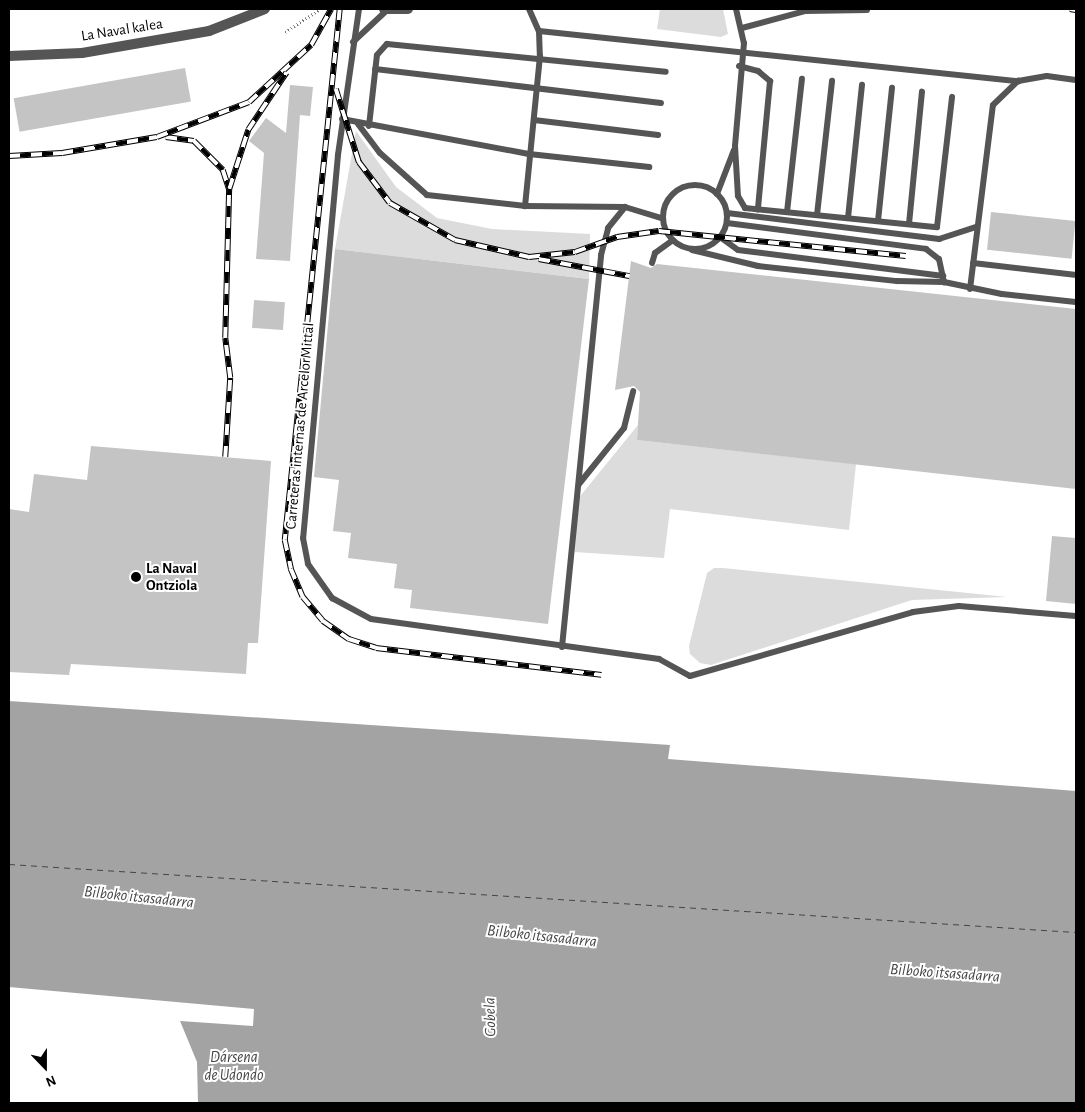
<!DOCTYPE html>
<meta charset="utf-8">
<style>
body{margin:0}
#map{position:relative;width:1085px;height:1112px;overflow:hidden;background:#fff;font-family:"Alegreya Sans",sans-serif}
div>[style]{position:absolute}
.green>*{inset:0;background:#dcdcdc}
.water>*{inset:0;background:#a3a3a3}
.ferry>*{height:1px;margin-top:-0.5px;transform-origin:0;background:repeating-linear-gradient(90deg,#444 0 6px,transparent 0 11px)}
.building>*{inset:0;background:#c4c4c4;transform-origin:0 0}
.path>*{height:2.5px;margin-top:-1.25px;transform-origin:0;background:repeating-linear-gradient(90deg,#777 0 1px,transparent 0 3.5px)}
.service>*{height:6px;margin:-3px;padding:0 3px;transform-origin:3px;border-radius:3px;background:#555}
.service>.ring{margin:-3px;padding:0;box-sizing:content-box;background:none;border:6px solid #555;border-radius:50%}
.minor>*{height:10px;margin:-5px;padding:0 5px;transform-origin:5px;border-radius:5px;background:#555}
.rail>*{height:5.5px;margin-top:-2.75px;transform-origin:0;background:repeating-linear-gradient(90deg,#fff 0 11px,#000 0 22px);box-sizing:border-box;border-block:1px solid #000}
.dots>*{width:14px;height:14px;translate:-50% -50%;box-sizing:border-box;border:2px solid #fff;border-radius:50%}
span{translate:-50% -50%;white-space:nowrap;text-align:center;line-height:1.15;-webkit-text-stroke:4px #fff;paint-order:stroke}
.street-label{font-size:15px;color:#000}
.poi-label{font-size:15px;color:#000;font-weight:700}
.left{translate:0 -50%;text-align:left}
.water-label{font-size:16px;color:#444;font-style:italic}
.frame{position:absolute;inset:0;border:10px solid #000;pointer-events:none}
.north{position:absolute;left:20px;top:1042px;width:50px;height:50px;-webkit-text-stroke:4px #fff;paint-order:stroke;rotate:158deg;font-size:14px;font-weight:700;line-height:20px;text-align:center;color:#000}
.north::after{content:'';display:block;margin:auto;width:18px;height:22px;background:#000;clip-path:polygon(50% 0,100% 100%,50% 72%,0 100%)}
</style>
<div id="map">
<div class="green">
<i style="clip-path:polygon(660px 9px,723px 9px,728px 34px,721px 37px,657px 29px)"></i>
<i style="clip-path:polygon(356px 131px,396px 187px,437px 218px,492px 229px,590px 234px,589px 279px,335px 249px)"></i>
<i style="clip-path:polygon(638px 425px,637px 440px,856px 464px,849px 530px,670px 509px,664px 558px,575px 552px,577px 500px)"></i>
<i style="clip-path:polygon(714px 568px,723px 568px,1007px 597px,912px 600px,711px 665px,700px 663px,690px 654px,689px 646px,707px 573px)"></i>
</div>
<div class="water">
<i style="clip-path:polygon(9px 701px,670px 745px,668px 759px,1076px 791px,1076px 1103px,198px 1103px,197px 1062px,180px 1021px,253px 1026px,254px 1009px,9px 987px)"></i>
</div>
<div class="ferry">
<i style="left:9px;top:864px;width:1069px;rotate:3.65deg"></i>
</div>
<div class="building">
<i style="left:185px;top:68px;width:34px;height:174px;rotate:80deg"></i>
<i style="clip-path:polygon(290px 85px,313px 87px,310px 116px,300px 115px,290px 261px,256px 259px,264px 153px,249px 141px,266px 118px,286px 133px)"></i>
<i style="left:991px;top:212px;width:85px;height:38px;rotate:6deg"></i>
<i style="clip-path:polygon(335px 249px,589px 279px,548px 624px,410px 608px,412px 590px,394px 588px,397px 564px,348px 558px,351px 533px,333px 531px,339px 480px,314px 477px)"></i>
<i style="clip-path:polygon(631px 261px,651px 268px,657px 264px,1076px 309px,1076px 489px,637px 440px,640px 392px,634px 386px,615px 390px)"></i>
<i style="left:254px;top:300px;width:31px;height:28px;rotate:4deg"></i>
<i style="clip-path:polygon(91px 446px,271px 461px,258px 643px,248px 643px,246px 674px,71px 664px,69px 675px,9px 672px,9px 509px,29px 512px,34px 474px,87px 480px)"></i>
<i style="clip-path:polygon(1052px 536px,1076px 538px,1076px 604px,1046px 601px)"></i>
</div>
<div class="path">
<i style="left:285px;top:32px;width:42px;rotate:-33.3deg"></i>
</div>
<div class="service">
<i style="left:359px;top:9px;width:148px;rotate:98.2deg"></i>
<i style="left:338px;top:155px;width:385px;rotate:95.2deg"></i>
<i style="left:303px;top:538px;width:26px;rotate:79deg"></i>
<i style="left:308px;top:564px;width:42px;rotate:54.8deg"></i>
<i style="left:332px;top:598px;width:44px;rotate:28.3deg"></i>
<i style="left:371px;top:619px;width:291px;rotate:7.9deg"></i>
<i style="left:659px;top:659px;width:35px;rotate:29deg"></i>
<i style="left:690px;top:676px;width:232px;rotate:-16deg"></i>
<i style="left:913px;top:612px;width:46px;rotate:-7.4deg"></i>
<i style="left:959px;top:606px;width:117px;rotate:4.9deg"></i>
<i style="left:529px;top:9px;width:24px;rotate:66deg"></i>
<i style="left:539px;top:31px;width:25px;rotate:88deg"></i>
<i style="left:540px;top:56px;width:151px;rotate:95.7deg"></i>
<i style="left:525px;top:206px;width:100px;rotate:0.6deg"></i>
<i style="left:625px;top:207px;width:39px;rotate:17deg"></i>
<i style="left:736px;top:9px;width:35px;rotate:77deg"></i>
<i style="left:744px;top:43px;width:103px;rotate:95deg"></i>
<i style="left:735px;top:146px;width:50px;rotate:86.6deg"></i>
<i style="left:738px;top:196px;width:14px;rotate:60deg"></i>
<i style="left:745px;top:208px;width:193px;rotate:5.7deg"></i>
<i style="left:937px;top:227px;width:131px;rotate:-83.4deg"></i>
<i style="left:742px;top:28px;width:65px;rotate:-15.1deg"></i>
<i style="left:805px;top:11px;width:62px;rotate:-0.9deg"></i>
<i style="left:539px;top:31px;width:482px;rotate:6deg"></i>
<i style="left:353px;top:42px;width:45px;rotate:-43.2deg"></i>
<i style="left:739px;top:66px;width:20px;rotate:15deg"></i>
<i style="left:758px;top:71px;width:16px;rotate:40deg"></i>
<i style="left:770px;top:81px;width:129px;rotate:95.4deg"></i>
<i style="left:375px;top:69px;width:288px;rotate:6.8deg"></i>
<i style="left:342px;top:119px;width:190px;rotate:10.6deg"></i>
<i style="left:529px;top:154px;width:121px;rotate:6.2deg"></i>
<i style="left:534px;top:120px;width:125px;rotate:6.9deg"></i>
<i style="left:358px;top:124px;width:36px;rotate:53deg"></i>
<i style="left:380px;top:153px;width:63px;rotate:41.8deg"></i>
<i style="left:427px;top:195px;width:99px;rotate:6.4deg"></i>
<i style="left:369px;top:126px;width:71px;rotate:-83.6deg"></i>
<i style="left:377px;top:55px;width:15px;rotate:-48deg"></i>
<i style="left:387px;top:44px;width:280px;rotate:5.7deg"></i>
<i class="ring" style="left:663px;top:185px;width:58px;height:58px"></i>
<i style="left:717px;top:194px;width:47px;rotate:-68.9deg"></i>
<i style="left:787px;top:212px;width:134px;rotate:-83.6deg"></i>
<i style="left:727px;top:213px;width:214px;rotate:7deg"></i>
<i style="left:939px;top:239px;width:40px;rotate:-18deg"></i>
<i style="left:817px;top:215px;width:135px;rotate:-83.6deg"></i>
<i style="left:848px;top:218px;width:134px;rotate:-84deg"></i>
<i style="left:878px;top:221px;width:134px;rotate:-84deg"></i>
<i style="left:727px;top:223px;width:201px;rotate:7.4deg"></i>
<i style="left:926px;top:249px;width:16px;rotate:38deg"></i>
<i style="left:939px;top:259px;width:24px;rotate:78deg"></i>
<i style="left:909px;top:224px;width:133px;rotate:-84.4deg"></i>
<i style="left:720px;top:237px;width:22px;rotate:36deg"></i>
<i style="left:738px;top:250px;width:207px;rotate:7.2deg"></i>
<i style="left:692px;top:250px;width:68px;rotate:13.6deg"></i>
<i style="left:758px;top:266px;width:140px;rotate:6.2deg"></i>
<i style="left:897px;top:281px;width:47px;rotate:1.2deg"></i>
<i style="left:944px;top:282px;width:59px;rotate:11.7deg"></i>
<i style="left:1002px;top:294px;width:74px;rotate:6.2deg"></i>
<i style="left:652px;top:263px;width:10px;rotate:-73deg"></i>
<i style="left:655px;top:253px;width:22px;rotate:-36deg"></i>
<i style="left:973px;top:263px;width:104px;rotate:6.6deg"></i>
<i style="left:970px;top:289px;width:185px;rotate:-82.9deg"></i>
<i style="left:993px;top:105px;width:35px;rotate:-44deg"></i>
<i style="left:1018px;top:81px;width:29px;rotate:-10deg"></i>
<i style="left:1047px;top:76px;width:29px;rotate:8deg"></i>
<i style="left:579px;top:484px;width:72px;rotate:-51.2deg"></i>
<i style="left:624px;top:428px;width:38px;rotate:-76deg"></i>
<i style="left:562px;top:647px;width:394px;rotate:-84.3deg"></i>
<i style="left:601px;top:255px;width:28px;rotate:-75deg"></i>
<i style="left:608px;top:228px;width:27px;rotate:-51deg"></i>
</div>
<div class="minor">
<i style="left:384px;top:9px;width:24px"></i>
<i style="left:9px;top:56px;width:73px;rotate:-2.4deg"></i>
<i style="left:82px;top:53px;width:129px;rotate:-9.8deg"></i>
<i style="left:209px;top:31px;width:60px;rotate:-21.4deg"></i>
</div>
<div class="rail">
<i style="left:340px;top:9px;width:534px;rotate:95.91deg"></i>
<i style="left:285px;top:540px;width:30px;rotate:78deg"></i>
<i style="left:291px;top:569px;width:30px;rotate:67deg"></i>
<i style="left:303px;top:597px;width:31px;rotate:50deg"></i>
<i style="left:323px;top:621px;width:32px;rotate:35deg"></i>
<i style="left:349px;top:639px;width:28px;rotate:18deg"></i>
<i style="left:376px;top:648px;width:227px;rotate:6.8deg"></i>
<i style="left:1070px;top:9px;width:6px;rotate:9deg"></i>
<i style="left:336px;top:89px;width:77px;rotate:72.5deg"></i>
<i style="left:359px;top:162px;width:51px;rotate:52.9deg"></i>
<i style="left:390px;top:203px;width:75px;rotate:29.6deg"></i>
<i style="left:455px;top:240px;width:76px;rotate:12.9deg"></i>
<i style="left:529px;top:257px;width:46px;rotate:-6.2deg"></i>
<i style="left:575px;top:252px;width:45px;rotate:-19.7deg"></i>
<i style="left:617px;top:237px;width:42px;rotate:-8.1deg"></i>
<i style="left:659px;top:231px;width:248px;rotate:5.8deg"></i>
<i style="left:166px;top:137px;width:28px;rotate:8deg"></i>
<i style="left:194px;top:141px;width:41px;rotate:45deg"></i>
<i style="left:223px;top:170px;width:20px;rotate:72deg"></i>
<i style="left:9px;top:156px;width:53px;rotate:-3.2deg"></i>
<i style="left:62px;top:153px;width:96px;rotate:-9.6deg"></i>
<i style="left:157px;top:137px;width:98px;rotate:-20.8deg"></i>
<i style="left:249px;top:102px;width:84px;rotate:-42.6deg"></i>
<i style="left:311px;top:45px;width:41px;rotate:-60.9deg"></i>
<i style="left:539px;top:259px;width:92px;rotate:10.7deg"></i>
<i style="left:225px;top:457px;width:79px;rotate:-86.4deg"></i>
<i style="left:230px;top:378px;width:40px;rotate:-97.1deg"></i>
<i style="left:225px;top:338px;width:149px;rotate:-88.5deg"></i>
<i style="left:229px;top:189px;width:62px;rotate:-72.1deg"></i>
<i style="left:248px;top:130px;width:69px;rotate:-56.3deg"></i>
</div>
<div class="dots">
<i style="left:136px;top:577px;background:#000"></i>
</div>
<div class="street-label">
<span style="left:122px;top:30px;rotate:-9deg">La Naval kalea</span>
<span style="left:300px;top:426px;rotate:-85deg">Carreteras internas de ArcelorMittal</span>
</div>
<div class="poi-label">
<span class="left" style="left:146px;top:577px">La Naval<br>Ontziola</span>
</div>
<div class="water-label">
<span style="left:139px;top:897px;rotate:6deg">Bilboko itsasadarra</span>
<span style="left:542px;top:936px;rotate:6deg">Bilboko itsasadarra</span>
<span style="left:945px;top:973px;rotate:4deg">Bilboko itsasadarra</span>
<span style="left:490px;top:1017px;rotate:-91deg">Gobela</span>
<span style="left:234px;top:1066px">Dársena<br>de Udondo</span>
</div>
<div class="frame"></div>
<div class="north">N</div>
</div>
